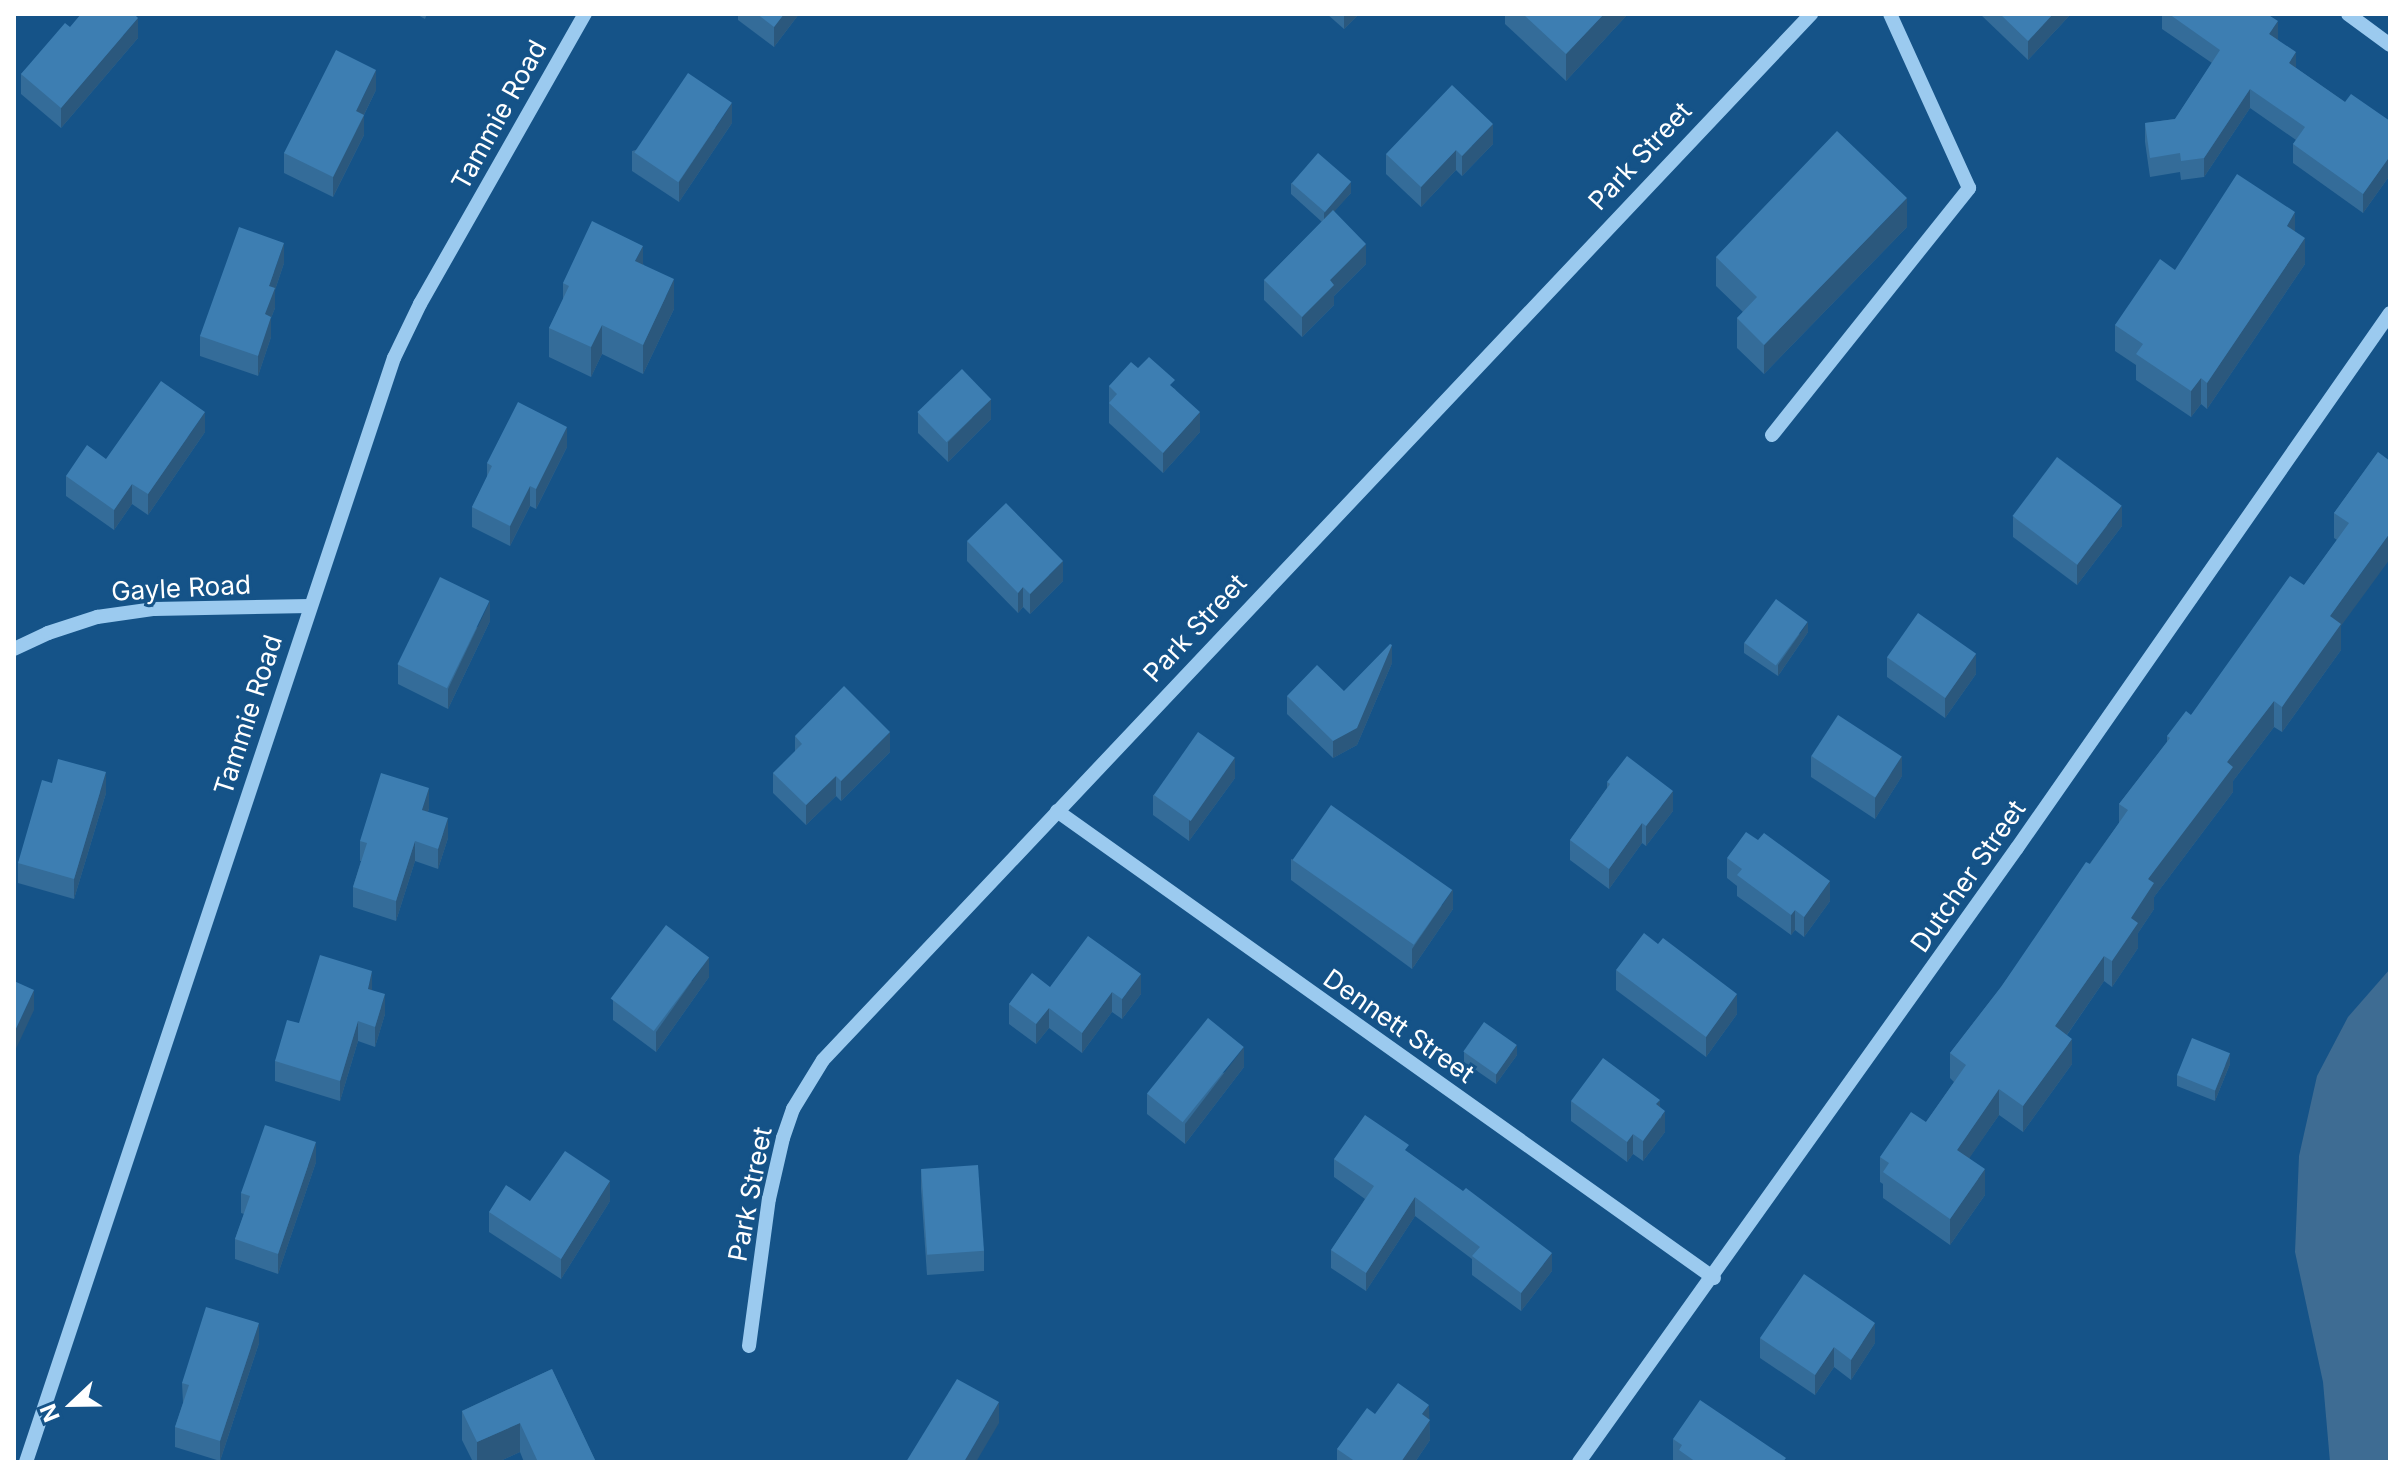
<!DOCTYPE html>
<style>
body{margin:0}
#map{position:relative;width:2404px;height:1476px;overflow:hidden;background:#155388;font-family:Inter,sans-serif}
div>[style]{position:absolute}
.water>*{inset:0;background:#3e6c93}
.minor>*{height:14px;margin:-7px;padding:0 7px;transform-origin:7px;border-radius:7px;background:#9bcaef}
.wall>*{inset:0;background:#346c99}
.shaded-wall>*{inset:0;background:#2b587d}
.building>*{inset:0;background:#3d7eb2;transform-origin:0 0}
span{translate:-50% -50%;white-space:nowrap;text-align:center;line-height:1.15;-webkit-text-stroke:6px #155388;paint-order:stroke}
.street-label{font-size:26px;color:#fff}
.frame{position:absolute;inset:0;border:16px solid #fff;pointer-events:none}
.north{position:absolute;left:32px;top:1364px;width:80px;height:80px;-webkit-text-stroke:6px #155388;paint-order:stroke;rotate:248deg;font-size:22px;font-weight:700;line-height:32px;text-align:center;color:#fff}
.north::after{content:'';display:block;margin:auto;width:28px;height:36px;background:#fff;clip-path:polygon(50% 0,100% 100%,50% 72%,0 100%)}
</style>
<div id="map">
<div class="water">
<i style="clip-path:polygon(2390px 969px,2390px 1462px,2330px 1462px,2323px 1382px,2295px 1252px,2299px 1156px,2317px 1076px,2348px 1017px)"></i>
</div>
<div class="minor">
<i style="left:2348px;top:14px;width:52px;rotate:36.4deg"></i>
<i style="left:1772px;top:435px;width:316px;rotate:-51.4deg"></i>
<i style="left:1969px;top:188px;width:191px;rotate:-114.4deg"></i>
<i style="left:14px;top:649px;width:38px;rotate:-25deg"></i>
<i style="left:48px;top:633px;width:52px;rotate:-18.1deg"></i>
<i style="left:97px;top:617px;width:58px;rotate:-8deg"></i>
<i style="left:154px;top:609px;width:156px;rotate:-1.1deg"></i>
<i style="left:1057px;top:811px;width:806px;rotate:35.41deg"></i>
<i style="left:749px;top:1346px;width:148px;rotate:-82.3deg"></i>
<i style="left:769px;top:1199px;width:63px;rotate:-77.1deg"></i>
<i style="left:783px;top:1138px;width:31px;rotate:-71deg"></i>
<i style="left:793px;top:1109px;width:57px;rotate:-58.5deg"></i>
<i style="left:823px;top:1060px;width:1439px;rotate:-46.63deg"></i>
<i style="left:26px;top:1462px;width:1164px;rotate:-71.57deg"></i>
<i style="left:394px;top:358px;width:60px;rotate:-64.3deg"></i>
<i style="left:420px;top:304px;width:334px;rotate:-60.4deg"></i>
<i style="left:1579px;top:1462px;width:754px;rotate:-54.5deg"></i>
<i style="left:2017px;top:848px;width:652px;rotate:-55.12deg"></i>
</div>
<div class="wall">
<i style="clip-path:polygon(416px 14px,427px 14px,425px 19px)"></i>
<i style="clip-path:polygon(738px 14px,799px 14px,774px 47px,738px 20px)"></i>
<i style="clip-path:polygon(1327px 14px,1359px 14px,1344px 29px)"></i>
<i style="clip-path:polygon(1505px 14px,1628px 14px,1566px 81px,1505px 24px)"></i>
<i style="clip-path:polygon(1980px 14px,2071px 14px,2028px 60px)"></i>
<i style="clip-path:polygon(2162px 14px,2267px 14px,2278px 40px,2296px 68px,2345px 102px,2390px 121px,2390px 175px,2363px 213px,2293px 163px,2293px 144px,2296px 140px,2250px 108px,2204px 177px,2181px 180px,2180px 172px,2150px 177px,2145px 142px,2145px 123px,2175px 119px,2212px 63px,2162px 29px)"></i>
<i style="clip-path:polygon(70px 27px,138px 38px,61px 128px,21px 94px,21px 74px)"></i>
<i style="clip-path:polygon(376px 90px,364px 115px,364px 135px,333px 197px,284px 173px,284px 153px)"></i>
<i style="clip-path:polygon(732px 123px,679px 202px,632px 171px,632px 151px)"></i>
<i style="clip-path:polygon(1493px 144px,1462px 176px,1456px 170px,1421px 207px,1386px 174px,1386px 154px)"></i>
<i style="clip-path:polygon(1291px 183px,1351px 193px,1334px 211px,1366px 264px,1334px 296px,1334px 305px,1302px 337px,1264px 300px,1264px 280px,1322px 222px,1291px 194px)"></i>
<i style="clip-path:polygon(1907px 227px,1764px 374px,1737px 348px,1737px 318px,1743px 312px,1716px 286px,1716px 257px)"></i>
<i style="clip-path:polygon(2295px 232px,2305px 264px,2207px 409px,2201px 404px,2191px 417px,2136px 380px,2136px 365px,2115px 351px,2115px 325px,2175px 270px)"></i>
<i style="clip-path:polygon(284px 263px,275px 290px,275px 308px,271px 318px,271px 337px,258px 376px,200px 356px,200px 336px)"></i>
<i style="clip-path:polygon(643px 264px,674px 309px,643px 374px,602px 354px,591px 377px,549px 357px,549px 328px,563px 300px,563px 283px)"></i>
<i style="clip-path:polygon(1138px 368px,1175px 389px,1200px 432px,1163px 473px,1109px 423px,1109px 386px)"></i>
<i style="clip-path:polygon(918px 413px,991px 419px,948px 462px,918px 433px)"></i>
<i style="clip-path:polygon(205px 432px,148px 515px,132px 504px,114px 530px,66px 496px,66px 476px,106px 459px)"></i>
<i style="clip-path:polygon(567px 447px,536px 509px,530px 506px,510px 546px,472px 527px,472px 507px,487px 478px,487px 463px)"></i>
<i style="clip-path:polygon(2378px 452px,2341px 626px,2341px 650px,2282px 732px,2274px 727px,2233px 781px,2233px 792px,2154px 897px,2154px 909px,2138px 933px,2138px 948px,2112px 987px,2104px 981px,2067px 1035px,2072px 1064px,2023px 1132px,1999px 1115px,1969px 1158px,1985px 1195px,1950px 1245px,1883px 1198px,1883px 1184px,1880px 1182px,1880px 1157px,1926px 1122px,1954px 1082px,1950px 1078px,1950px 1053px,2001px 987px,2119px 823px,2119px 804px,2167px 742px,2167px 736px,2191px 715px,2304px 585px,2337px 540px,2334px 538px,2334px 513px)"></i>
<i style="clip-path:polygon(2013px 517px,2122px 526px,2077px 585px,2013px 537px)"></i>
<i style="clip-path:polygon(967px 541px,1063px 581px,1030px 614px,1023px 607px,1018px 613px,967px 561px)"></i>
<i style="clip-path:polygon(490px 621px,448px 709px,398px 684px,398px 664px)"></i>
<i style="clip-path:polygon(1808px 632px,1778px 676px,1744px 653px,1744px 643px)"></i>
<i style="clip-path:polygon(1887px 657px,1976px 674px,1945px 718px,1887px 677px)"></i>
<i style="clip-path:polygon(1392px 663px,1357px 745px,1333px 758px,1287px 714px,1287px 696px,1344px 691px)"></i>
<i style="clip-path:polygon(795px 736px,890px 752px,841px 801px,836px 796px,806px 825px,773px 793px,773px 773px,795px 752px)"></i>
<i style="clip-path:polygon(1811px 756px,1902px 776px,1875px 819px,1811px 777px)"></i>
<i style="clip-path:polygon(1235px 778px,1189px 841px,1153px 815px,1153px 795px)"></i>
<i style="clip-path:polygon(1607px 782px,1673px 811px,1646px 846px,1642px 843px,1609px 889px,1570px 860px,1570px 840px,1607px 788px)"></i>
<i style="clip-path:polygon(52px 783px,106px 793px,74px 899px,18px 883px,18px 863px)"></i>
<i style="clip-path:polygon(429px 808px,428px 812px,448px 838px,438px 869px,415px 861px,396px 921px,353px 907px,353px 887px,361px 861px,360px 861px,360px 841px)"></i>
<i style="clip-path:polygon(1727px 858px,1830px 901px,1804px 937px,1795px 930px,1791px 935px,1737px 896px,1737px 886px,1727px 878px)"></i>
<i style="clip-path:polygon(1291px 859px,1453px 909px,1412px 969px,1291px 880px)"></i>
<i style="clip-path:polygon(1616px 970px,1737px 1014px,1706px 1057px,1616px 990px)"></i>
<i style="clip-path:polygon(709px 977px,656px 1052px,613px 1020px,613px 1000px)"></i>
<i style="clip-path:polygon(1050px 987px,1141px 994px,1122px 1019px,1112px 1012px,1082px 1053px,1049px 1028px,1036px 1044px,1009px 1024px,1009px 1004px)"></i>
<i style="clip-path:polygon(372px 990px,385px 1014px,375px 1047px,358px 1041px,340px 1101px,275px 1081px,275px 1061px,299px 1023px)"></i>
<i style="clip-path:polygon(1464px 1052px,1517px 1055px,1496px 1084px,1464px 1062px)"></i>
<i style="clip-path:polygon(2230px 1064px,2215px 1101px,2177px 1086px,2177px 1075px)"></i>
<i style="clip-path:polygon(1244px 1067px,1185px 1144px,1147px 1114px,1147px 1094px)"></i>
<i style="clip-path:polygon(1571px 1101px,1660px 1107px,1665px 1132px,1643px 1161px,1633px 1154px,1627px 1162px,1571px 1121px)"></i>
<i style="clip-path:polygon(1409px 1153px,1552px 1271px,1521px 1311px,1472px 1275px,1472px 1259px,1415px 1216px,1366px 1291px,1331px 1268px,1331px 1250px,1365px 1199px,1334px 1177px,1334px 1159px)"></i>
<i style="clip-path:polygon(316px 1162px,278px 1274px,235px 1259px,235px 1239px,244px 1214px,241px 1213px,241px 1193px)"></i>
<i style="clip-path:polygon(921px 1169px,984px 1251px,984px 1271px,927px 1275px,921px 1189px)"></i>
<i style="clip-path:polygon(530px 1201px,610px 1201px,561px 1279px,489px 1232px,489px 1212px)"></i>
<i style="clip-path:polygon(1760px 1338px,1875px 1343px,1851px 1380px,1834px 1367px,1815px 1395px,1760px 1358px)"></i>
<i style="clip-path:polygon(259px 1343px,220px 1461px,175px 1447px,175px 1427px,183px 1403px,182px 1383px)"></i>
<i style="clip-path:polygon(552px 1369px,596px 1462px,524px 1462px,520px 1452px,498px 1462px,473px 1462px,462px 1440px,462px 1411px)"></i>
<i style="clip-path:polygon(1375px 1414px,1429px 1418px,1430px 1440px,1415px 1462px,1337px 1462px,1337px 1449px)"></i>
<i style="clip-path:polygon(1673px 1439px,1786px 1462px,1677px 1462px,1673px 1460px)"></i>
</div>
<div class="shaded-wall">
<i style="clip-path:polygon(784px 14px,799px 14px,774px 47px,774px 27px)"></i>
<i style="clip-path:polygon(1344px 14px,1359px 14px,1344px 29px)"></i>
<i style="clip-path:polygon(1604px 14px,1628px 14px,1566px 81px,1566px 54px)"></i>
<i style="clip-path:polygon(2053px 14px,2071px 14px,2028px 60px,2028px 41px)"></i>
<i style="clip-path:polygon(138px 18px,138px 38px,61px 128px,61px 108px)"></i>
<i style="clip-path:polygon(2278px 21px,2278px 40px,2269px 34px)"></i>
<i style="clip-path:polygon(2296px 52px,2296px 71px,2289px 63px)"></i>
<i style="clip-path:polygon(376px 70px,376px 90px,356px 131px,356px 111px)"></i>
<i style="clip-path:polygon(2250px 89px,2250px 108px,2204px 177px,2204px 158px)"></i>
<i style="clip-path:polygon(732px 103px,732px 123px,679px 202px,679px 182px)"></i>
<i style="clip-path:polygon(364px 115px,364px 135px,333px 197px,333px 177px)"></i>
<i style="clip-path:polygon(1493px 124px,1493px 144px,1462px 176px,1462px 156px)"></i>
<i style="clip-path:polygon(1456px 150px,1456px 170px,1421px 207px,1421px 187px)"></i>
<i style="clip-path:polygon(2390px 156px,2390px 175px,2363px 213px,2363px 194px)"></i>
<i style="clip-path:polygon(1351px 182px,1351px 193px,1324px 223px,1324px 213px)"></i>
<i style="clip-path:polygon(1907px 198px,1907px 227px,1764px 374px,1764px 345px)"></i>
<i style="clip-path:polygon(2295px 212px,2295px 238px,2287px 226px)"></i>
<i style="clip-path:polygon(2305px 238px,2305px 264px,2207px 409px,2207px 383px)"></i>
<i style="clip-path:polygon(284px 243px,284px 263px,275px 290px,275px 308px,271px 318px,271px 337px,258px 376px,258px 356px,269px 286px)"></i>
<i style="clip-path:polygon(1366px 244px,1366px 264px,1334px 296px,1334px 305px,1302px 337px,1302px 317px,1330px 280px)"></i>
<i style="clip-path:polygon(643px 246px,643px 275px,635px 261px)"></i>
<i style="clip-path:polygon(674px 279px,674px 309px,643px 374px,643px 345px)"></i>
<i style="clip-path:polygon(602px 325px,602px 354px,591px 377px,591px 347px)"></i>
<i style="clip-path:polygon(2201px 378px,2201px 404px,2191px 417px,2191px 391px)"></i>
<i style="clip-path:polygon(991px 399px,991px 419px,948px 462px,948px 442px)"></i>
<i style="clip-path:polygon(205px 412px,205px 432px,148px 515px,148px 494px)"></i>
<i style="clip-path:polygon(1200px 412px,1200px 432px,1163px 473px,1163px 453px)"></i>
<i style="clip-path:polygon(567px 427px,567px 447px,536px 509px,536px 489px)"></i>
<i style="clip-path:polygon(132px 484px,132px 504px,114px 530px,114px 510px)"></i>
<i style="clip-path:polygon(530px 486px,530px 506px,510px 546px,510px 526px)"></i>
<i style="clip-path:polygon(2122px 506px,2122px 526px,2077px 585px,2077px 565px)"></i>
<i style="clip-path:polygon(2390px 533px,2390px 559px,2341px 626px,2341px 650px,2282px 732px,2282px 707px,2330px 616px)"></i>
<i style="clip-path:polygon(1063px 561px,1063px 581px,1030px 614px,1030px 594px)"></i>
<i style="clip-path:polygon(1023px 587px,1023px 607px,1018px 613px,1018px 593px)"></i>
<i style="clip-path:polygon(490px 601px,490px 621px,448px 709px,448px 689px)"></i>
<i style="clip-path:polygon(1808px 622px,1808px 632px,1778px 676px,1778px 665px)"></i>
<i style="clip-path:polygon(1392px 645px,1392px 663px,1357px 745px,1333px 758px,1333px 741px)"></i>
<i style="clip-path:polygon(1976px 654px,1976px 674px,1945px 718px,1945px 698px)"></i>
<i style="clip-path:polygon(2274px 701px,2274px 727px,2233px 781px,2233px 792px,2154px 897px,2154px 909px,2138px 933px,2138px 948px,2112px 987px,2112px 961px,2148px 879px,2227px 762px)"></i>
<i style="clip-path:polygon(890px 732px,890px 752px,841px 801px,841px 781px)"></i>
<i style="clip-path:polygon(1902px 756px,1902px 776px,1875px 819px,1875px 798px)"></i>
<i style="clip-path:polygon(1235px 758px,1235px 778px,1189px 841px,1189px 821px)"></i>
<i style="clip-path:polygon(106px 772px,106px 793px,74px 899px,74px 879px)"></i>
<i style="clip-path:polygon(836px 776px,836px 796px,806px 825px,806px 805px)"></i>
<i style="clip-path:polygon(429px 788px,429px 808px,422px 830px,422px 810px)"></i>
<i style="clip-path:polygon(1673px 791px,1673px 811px,1646px 846px,1646px 826px)"></i>
<i style="clip-path:polygon(448px 818px,448px 838px,438px 869px,438px 849px)"></i>
<i style="clip-path:polygon(1642px 823px,1642px 843px,1609px 889px,1609px 869px)"></i>
<i style="clip-path:polygon(415px 841px,415px 861px,396px 921px,396px 901px)"></i>
<i style="clip-path:polygon(1830px 881px,1830px 901px,1804px 937px,1804px 917px)"></i>
<i style="clip-path:polygon(1453px 889px,1453px 909px,1412px 969px,1412px 949px)"></i>
<i style="clip-path:polygon(1795px 910px,1795px 930px,1791px 935px,1791px 915px)"></i>
<i style="clip-path:polygon(2104px 956px,2104px 981px,2055px 1052px,2055px 1026px)"></i>
<i style="clip-path:polygon(709px 957px,709px 977px,656px 1052px,656px 1032px)"></i>
<i style="clip-path:polygon(372px 971px,372px 991px,368px 989px)"></i>
<i style="clip-path:polygon(1141px 974px,1141px 994px,1122px 1019px,1122px 999px)"></i>
<i style="clip-path:polygon(34px 990px,34px 1010px,14px 1053px,14px 1033px)"></i>
<i style="clip-path:polygon(1112px 992px,1112px 1012px,1082px 1053px,1082px 1033px)"></i>
<i style="clip-path:polygon(385px 994px,385px 1014px,375px 1047px,375px 1027px)"></i>
<i style="clip-path:polygon(1737px 994px,1737px 1014px,1706px 1057px,1706px 1037px)"></i>
<i style="clip-path:polygon(1049px 1008px,1049px 1028px,1036px 1044px,1036px 1024px)"></i>
<i style="clip-path:polygon(358px 1021px,358px 1041px,340px 1101px,340px 1081px)"></i>
<i style="clip-path:polygon(2072px 1039px,2072px 1064px,2023px 1132px,2023px 1106px)"></i>
<i style="clip-path:polygon(1517px 1045px,1517px 1055px,1496px 1084px,1496px 1074px)"></i>
<i style="clip-path:polygon(1244px 1047px,1244px 1067px,1185px 1144px,1185px 1124px)"></i>
<i style="clip-path:polygon(2230px 1053px,2230px 1064px,2215px 1101px,2215px 1091px)"></i>
<i style="clip-path:polygon(1999px 1089px,1999px 1115px,1957px 1176px,1957px 1150px)"></i>
<i style="clip-path:polygon(1660px 1100px,1660px 1119px,1665px 1111px,1665px 1132px,1643px 1161px,1643px 1141px,1656px 1104px)"></i>
<i style="clip-path:polygon(1633px 1134px,1633px 1154px,1627px 1162px,1627px 1142px)"></i>
<i style="clip-path:polygon(316px 1142px,316px 1162px,278px 1274px,278px 1254px)"></i>
<i style="clip-path:polygon(1985px 1169px,1985px 1195px,1950px 1245px,1950px 1219px)"></i>
<i style="clip-path:polygon(610px 1181px,610px 1201px,561px 1279px,561px 1259px)"></i>
<i style="clip-path:polygon(1415px 1197px,1415px 1216px,1366px 1291px,1366px 1273px)"></i>
<i style="clip-path:polygon(1552px 1253px,1552px 1271px,1521px 1311px,1521px 1293px)"></i>
<i style="clip-path:polygon(259px 1323px,259px 1343px,220px 1461px,220px 1441px)"></i>
<i style="clip-path:polygon(1875px 1323px,1875px 1343px,1851px 1380px,1851px 1360px)"></i>
<i style="clip-path:polygon(1834px 1347px,1834px 1367px,1815px 1395px,1815px 1375px)"></i>
<i style="clip-path:polygon(999px 1402px,999px 1423px,976px 1462px,964px 1462px)"></i>
<i style="clip-path:polygon(1429px 1405px,1430px 1440px,1415px 1462px,1401px 1462px,1422px 1414px)"></i>
<i style="clip-path:polygon(520px 1423px,520px 1452px,498px 1462px,477px 1462px,477px 1442px)"></i>
</div>
<div class="building">
<i style="clip-path:polygon(81px 14px,134px 14px,138px 18px,61px 108px,21px 74px,65px 23px,70px 27px)"></i>
<i style="clip-path:polygon(757px 14px,784px 14px,774px 27px)"></i>
<i style="clip-path:polygon(1523px 14px,1604px 14px,1566px 54px)"></i>
<i style="clip-path:polygon(2000px 14px,2053px 14px,2028px 41px)"></i>
<i style="clip-path:polygon(2169px 14px,2267px 14px,2278px 21px,2269px 34px,2296px 52px,2289px 63px,2345px 102px,2351px 94px,2390px 121px,2390px 156px,2363px 194px,2293px 144px,2305px 127px,2250px 89px,2204px 158px,2181px 161px,2180px 153px,2150px 158px,2145px 123px,2175px 119px,2220px 50px)"></i>
<i style="clip-path:polygon(336px 50px,376px 70px,356px 111px,364px 115px,333px 177px,284px 153px)"></i>
<i style="left:688px;top:73px;width:53px;height:96px;rotate:34deg"></i>
<i style="clip-path:polygon(1452px 85px,1493px 124px,1462px 156px,1456px 150px,1421px 187px,1386px 154px)"></i>
<i style="clip-path:polygon(1837px 131px,1907px 198px,1764px 345px,1737px 318px,1757px 297px,1716px 257px)"></i>
<i style="left:1318px;top:153px;width:44px;height:40px;rotate:41deg"></i>
<i style="clip-path:polygon(2237px 174px,2295px 212px,2287px 226px,2305px 238px,2207px 383px,2201px 378px,2191px 391px,2136px 354px,2143px 344px,2115px 325px,2160px 259px,2175px 270px)"></i>
<i style="clip-path:polygon(1333px 210px,1366px 244px,1330px 280px,1334px 285px,1302px 317px,1264px 280px)"></i>
<i style="clip-path:polygon(592px 221px,643px 246px,635px 261px,674px 279px,643px 345px,602px 325px,591px 347px,549px 328px,569px 286px,563px 283px)"></i>
<i style="clip-path:polygon(239px 227px,284px 243px,269px 286px,275px 288px,265px 314px,271px 317px,258px 356px,200px 336px)"></i>
<i style="clip-path:polygon(1149px 357px,1175px 380px,1170px 385px,1200px 412px,1163px 453px,1109px 403px,1117px 394px,1109px 386px,1131px 362px,1138px 368px)"></i>
<i style="left:962px;top:369px;width:42px;height:62px;rotate:46deg"></i>
<i style="clip-path:polygon(161px 381px,205px 412px,148px 494px,132px 484px,114px 510px,66px 476px,87px 445px,106px 459px)"></i>
<i style="clip-path:polygon(518px 402px,567px 427px,536px 489px,530px 486px,510px 526px,472px 507px,492px 466px,487px 463px)"></i>
<i style="clip-path:polygon(2378px 452px,2390px 461px,2390px 533px,2330px 616px,2341px 624px,2282px 707px,2274px 701px,2227px 762px,2233px 767px,2148px 879px,2154px 883px,2131px 918px,2138px 923px,2112px 961px,2104px 956px,2055px 1026px,2072px 1039px,2023px 1106px,1999px 1089px,1957px 1150px,1985px 1169px,1950px 1219px,1883px 1172px,1889px 1163px,1880px 1157px,1911px 1112px,1926px 1122px,1966px 1065px,1950px 1053px,2001px 987px,2086px 862px,2090px 864px,2128px 810px,2119px 804px,2170px 738px,2167px 736px,2186px 711px,2191px 715px,2290px 576px,2304px 585px,2349px 523px,2334px 513px)"></i>
<i style="left:2057px;top:457px;width:81px;height:74px;rotate:37deg"></i>
<i style="clip-path:polygon(1006px 503px,1063px 561px,1030px 594px,1023px 587px,1018px 593px,967px 541px)"></i>
<i style="left:440px;top:577px;width:55px;height:97px;rotate:26deg"></i>
<i style="left:1776px;top:599px;width:39px;height:54px;rotate:36deg"></i>
<i style="left:1918px;top:613px;width:71px;height:54px;rotate:35deg"></i>
<i style="clip-path:polygon(1390px 644px,1392px 645px,1357px 728px,1333px 741px,1287px 696px,1317px 665px,1344px 691px)"></i>
<i style="clip-path:polygon(844px 686px,890px 732px,841px 781px,836px 776px,806px 805px,773px 773px,802px 744px,795px 736px)"></i>
<i style="left:1838px;top:715px;width:76px;height:49px;rotate:33deg"></i>
<i style="left:1198px;top:732px;width:45px;height:77px;rotate:35deg"></i>
<i style="clip-path:polygon(1627px 756px,1673px 791px,1646px 826px,1642px 823px,1609px 869px,1570px 840px,1610px 784px,1607px 782px)"></i>
<i style="clip-path:polygon(58px 759px,106px 772px,74px 879px,18px 863px,42px 780px,52px 783px)"></i>
<i style="clip-path:polygon(381px 773px,429px 788px,422px 810px,448px 818px,438px 849px,415px 841px,396px 901px,353px 887px,367px 843px,360px 841px)"></i>
<i style="left:1331px;top:805px;width:148px;height:67px;rotate:35deg"></i>
<i style="clip-path:polygon(1746px 832px,1758px 840px,1764px 833px,1830px 881px,1804px 917px,1795px 910px,1791px 915px,1737px 875px,1742px 869px,1727px 858px)"></i>
<i style="left:666px;top:925px;width:54px;height:92px;rotate:37deg"></i>
<i style="clip-path:polygon(1644px 933px,1658px 944px,1663px 938px,1737px 994px,1706px 1037px,1616px 970px)"></i>
<i style="clip-path:polygon(1088px 936px,1141px 974px,1122px 999px,1112px 992px,1082px 1033px,1049px 1008px,1036px 1024px,1009px 1004px,1032px 973px,1050px 987px)"></i>
<i style="clip-path:polygon(320px 955px,372px 971px,368px 989px,385px 994px,375px 1027px,358px 1021px,340px 1081px,275px 1061px,287px 1020px,299px 1023px)"></i>
<i style="clip-path:polygon(14px 981px,34px 990px,14px 1033px)"></i>
<i style="left:1208px;top:1018px;width:46px;height:97px;rotate:39deg"></i>
<i style="left:1484px;top:1022px;width:40px;height:36px;rotate:35deg"></i>
<i style="left:2192px;top:1038px;width:41px;height:40px;rotate:22deg"></i>
<i style="clip-path:polygon(1603px 1058px,1660px 1100px,1656px 1104px,1665px 1111px,1643px 1141px,1633px 1134px,1627px 1142px,1571px 1101px)"></i>
<i style="clip-path:polygon(1365px 1115px,1409px 1145px,1405px 1150px,1463px 1191px,1466px 1188px,1552px 1253px,1521px 1293px,1472px 1256px,1480px 1247px,1415px 1197px,1366px 1273px,1331px 1250px,1374px 1186px,1334px 1159px)"></i>
<i style="clip-path:polygon(265px 1125px,316px 1142px,278px 1254px,235px 1239px,250px 1196px,241px 1193px)"></i>
<i style="clip-path:polygon(565px 1151px,610px 1181px,561px 1259px,489px 1212px,506px 1185px,530px 1201px)"></i>
<i style="left:978px;top:1165px;width:86px;height:57px;rotate:86deg"></i>
<i style="clip-path:polygon(1804px 1274px,1875px 1323px,1851px 1360px,1834px 1347px,1815px 1375px,1760px 1338px)"></i>
<i style="clip-path:polygon(206px 1307px,259px 1323px,220px 1441px,175px 1427px,189px 1385px,182px 1383px)"></i>
<i style="clip-path:polygon(552px 1369px,596px 1462px,538px 1462px,520px 1423px,477px 1442px,462px 1411px)"></i>
<i style="clip-path:polygon(957px 1379px,999px 1402px,964px 1462px,906px 1462px)"></i>
<i style="clip-path:polygon(1398px 1383px,1429px 1405px,1422px 1414px,1430px 1420px,1401px 1462px,1356px 1462px,1337px 1449px,1367px 1408px,1375px 1414px)"></i>
<i style="clip-path:polygon(1700px 1400px,1786px 1458px,1783px 1462px,1696px 1462px,1679px 1450px,1682px 1445px,1673px 1439px)"></i>
</div>
<div class="street-label">
<span style="left:499px;top:115px;rotate:-61deg">Tammie Road</span>
<span style="left:1640px;top:156px;rotate:-47deg">Park Street</span>
<span style="left:181px;top:588px;rotate:-3deg">Gayle Road</span>
<span style="left:1195px;top:628px;rotate:-47deg">Park Street</span>
<span style="left:248px;top:715px;rotate:-72deg">Tammie Road</span>
<span style="left:1968px;top:876px;rotate:-55deg">Dutcher Street</span>
<span style="left:1399px;top:1026px;rotate:35deg">Dennett Street</span>
<span style="left:750px;top:1194px;rotate:-79deg">Park Street</span>
</div>
<div class="frame"></div>
<div class="north">N</div>
</div>
